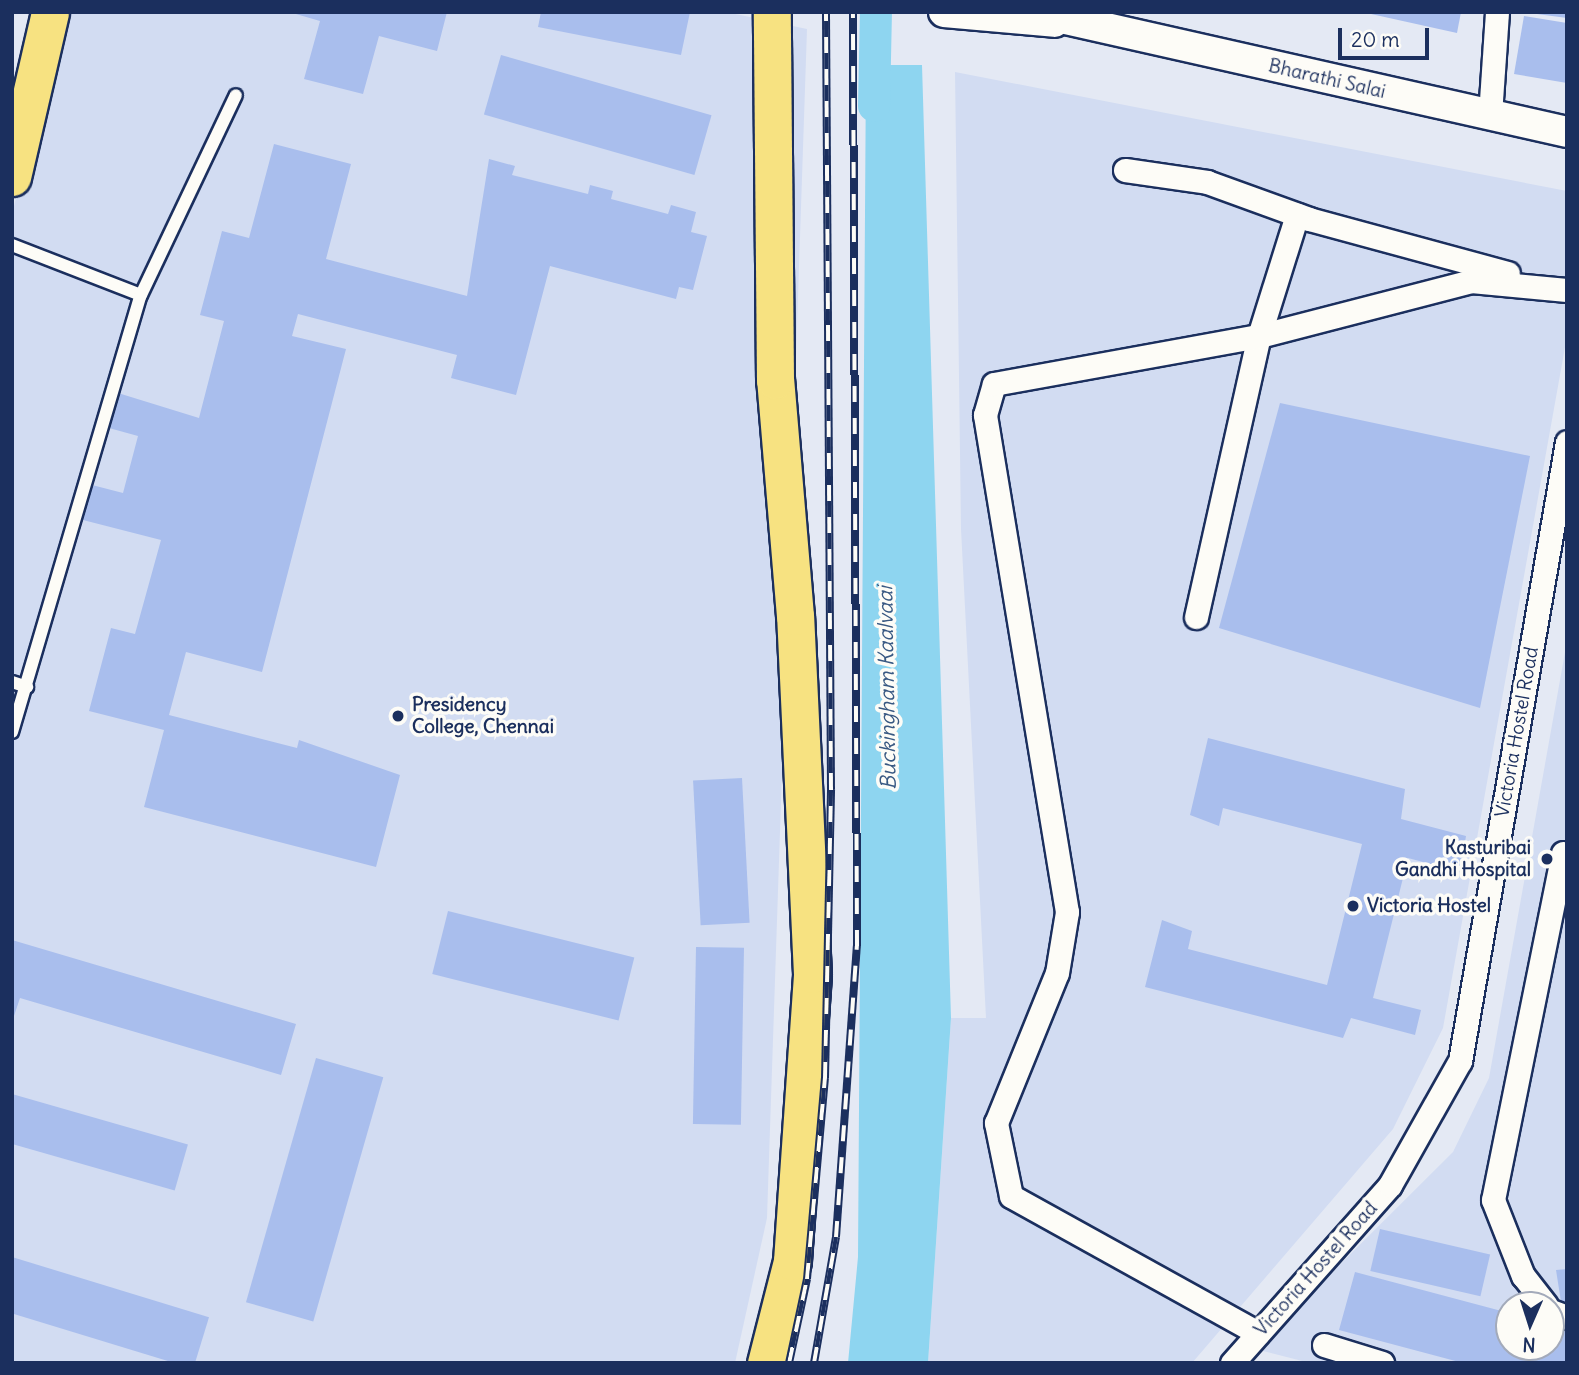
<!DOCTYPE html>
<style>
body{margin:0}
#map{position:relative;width:1579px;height:1375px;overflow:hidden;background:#e4e9f4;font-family:Delius,sans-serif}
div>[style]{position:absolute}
.built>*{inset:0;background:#d2dcf2}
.water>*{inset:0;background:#8ed5f0}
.canal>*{height:32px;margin:-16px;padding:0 16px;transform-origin:16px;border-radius:16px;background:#8ed5f0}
.building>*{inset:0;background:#a9beed;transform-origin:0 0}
.roads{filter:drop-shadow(2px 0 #1b2f5e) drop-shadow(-2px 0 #1b2f5e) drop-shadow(0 2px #1b2f5e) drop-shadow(0 -2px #1b2f5e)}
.service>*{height:12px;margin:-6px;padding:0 6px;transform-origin:6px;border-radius:6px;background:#fdfcf7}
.minor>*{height:23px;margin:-11.5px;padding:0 11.5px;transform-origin:11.5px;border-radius:11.5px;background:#fdfcf7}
.tertiary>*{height:30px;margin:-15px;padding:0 15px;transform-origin:15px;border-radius:15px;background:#fdfcf7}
.primary>*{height:37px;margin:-18.5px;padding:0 18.5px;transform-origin:18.5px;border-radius:18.5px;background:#f7e281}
.rail>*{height:8px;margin-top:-4px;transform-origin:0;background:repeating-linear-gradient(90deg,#fdfcf7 0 16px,#1b2f5e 0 32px);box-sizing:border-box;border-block:2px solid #1b2f5e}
.dots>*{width:19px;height:19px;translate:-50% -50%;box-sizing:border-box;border:4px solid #fdfcf7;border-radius:50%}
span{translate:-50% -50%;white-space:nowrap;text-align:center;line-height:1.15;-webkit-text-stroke:7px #fdfcf7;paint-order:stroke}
.street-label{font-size:19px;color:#1b2f5e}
.poi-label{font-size:19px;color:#1b2f5e;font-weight:700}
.left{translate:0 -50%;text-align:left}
.right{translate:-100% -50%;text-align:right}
.water-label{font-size:21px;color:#385882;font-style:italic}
.frame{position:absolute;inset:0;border:14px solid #1b2f5e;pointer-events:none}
.north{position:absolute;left:1495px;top:1291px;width:70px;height:70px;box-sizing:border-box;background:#fdfcf7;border:2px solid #a3aaba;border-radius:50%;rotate:183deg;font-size:19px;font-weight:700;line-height:28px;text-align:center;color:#1b2f5e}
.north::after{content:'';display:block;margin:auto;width:24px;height:32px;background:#1b2f5e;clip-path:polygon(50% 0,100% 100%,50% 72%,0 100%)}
.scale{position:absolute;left:1338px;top:28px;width:91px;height:32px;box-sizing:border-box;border:4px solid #1b2f5e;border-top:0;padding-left:9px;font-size:21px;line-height:24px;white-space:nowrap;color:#1b2f5e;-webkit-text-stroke:5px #fdfcf7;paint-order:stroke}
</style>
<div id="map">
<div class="built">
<i style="clip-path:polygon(62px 12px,726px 12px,807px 29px,767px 1218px,735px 1363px,12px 1363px,12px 214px)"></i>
<i style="clip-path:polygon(955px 72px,1567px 191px,1567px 336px,1443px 1028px,1393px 1129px,1192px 1363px,928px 1363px,951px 1018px,986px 1018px,961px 529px)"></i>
<i style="clip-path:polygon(evenodd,1567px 641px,1567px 1363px,1310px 1363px,1255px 1349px,1453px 1152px,1489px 1078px,1567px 641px,1509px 1305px,1551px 1305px,1551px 1347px,1509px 1347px,1509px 1305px)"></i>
</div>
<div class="water">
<i style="clip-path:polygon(866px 65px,922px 65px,951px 1018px,928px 1363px,848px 1363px,858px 1257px)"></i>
</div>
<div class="canal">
<i style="left:874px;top:106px;width:94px;rotate:-88.8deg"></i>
</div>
<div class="building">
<i style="clip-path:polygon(289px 12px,447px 12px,437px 51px,379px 36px,363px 94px,304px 79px,320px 21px)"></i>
<i style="clip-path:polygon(541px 12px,690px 12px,681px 55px,538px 27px)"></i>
<i style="clip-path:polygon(1362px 12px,1461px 12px,1457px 33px)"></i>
<i style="clip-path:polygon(1567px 12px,1567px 18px,1537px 14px,1537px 12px)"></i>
<i style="clip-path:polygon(1524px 16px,1567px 23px,1567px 83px,1514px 74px)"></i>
<i style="left:501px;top:55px;width:219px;height:62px;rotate:16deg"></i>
<i style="clip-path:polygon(274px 144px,351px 164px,326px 259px,467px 296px,489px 159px,515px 166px,512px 175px,588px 194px,590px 185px,613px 191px,611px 199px,668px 214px,671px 205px,696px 212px,691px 232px,707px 236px,693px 290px,679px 287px,676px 299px,550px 266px,516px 395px,451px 378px,457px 355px,298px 314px,292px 336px,346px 349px,262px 672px,186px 652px,169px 715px,297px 748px,299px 740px,400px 775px,376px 867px,144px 807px,164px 730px,89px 711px,111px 628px,135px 634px,161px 540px,83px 520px,92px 485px,123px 493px,138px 436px,109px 428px,118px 393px,199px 418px,224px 321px,200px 315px,222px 231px,249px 238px)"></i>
<i style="clip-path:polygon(1280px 403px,1530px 456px,1480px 708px,1219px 628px)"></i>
<i style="clip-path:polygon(1208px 738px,1405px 789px,1401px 819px,1466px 836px,1460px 872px,1408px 858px,1373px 998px,1421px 1010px,1415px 1035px,1351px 1018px,1343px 1038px,1145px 987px,1162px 920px,1192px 931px,1188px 949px,1327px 985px,1362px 844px,1223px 808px,1219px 826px,1190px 815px)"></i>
<i style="left:742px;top:778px;width:145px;height:49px;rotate:87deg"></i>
<i style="left:448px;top:911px;width:192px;height:65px;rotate:14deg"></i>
<i style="clip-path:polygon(12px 940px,296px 1024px,281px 1075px,20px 998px,12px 1022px)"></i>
<i style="left:696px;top:947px;width:48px;height:177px;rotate:1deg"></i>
<i style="left:316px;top:1058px;width:70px;height:254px;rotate:16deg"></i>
<i style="left:12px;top:1094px;width:183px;height:48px;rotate:16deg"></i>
<i style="left:1380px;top:1229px;width:113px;height:43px;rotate:13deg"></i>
<i style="left:12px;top:1257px;width:206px;height:54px;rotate:17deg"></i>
<i style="clip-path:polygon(1567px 1269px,1567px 1307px,1562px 1308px,1556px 1270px)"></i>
<i style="clip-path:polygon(1355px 1272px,1509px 1313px,1509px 1347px,1551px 1347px,1551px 1324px,1567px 1328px,1567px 1363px,1463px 1363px,1339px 1330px)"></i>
</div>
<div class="roads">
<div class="service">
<i style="left:12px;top:245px;width:138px;rotate:21.2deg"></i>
<i style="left:12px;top:682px;width:16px;rotate:18deg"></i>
<i style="left:12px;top:732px;width:456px;rotate:-73.6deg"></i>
<i style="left:141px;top:295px;width:221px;rotate:-64.6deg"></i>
</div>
<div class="minor">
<i style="left:1490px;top:115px;width:103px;rotate:-86.1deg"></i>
<i style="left:1125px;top:170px;width:83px;rotate:8.3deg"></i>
<i style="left:1207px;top:182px;width:109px;rotate:19.9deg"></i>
<i style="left:1309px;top:219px;width:206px;rotate:15.2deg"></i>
<i style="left:1196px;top:617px;width:288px;rotate:-77.4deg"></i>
<i style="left:1259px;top:336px;width:127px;rotate:-72.6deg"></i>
<i style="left:1546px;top:1305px;width:37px;rotate:-128deg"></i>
<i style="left:1523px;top:1276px;width:82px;rotate:-111.5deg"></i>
<i style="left:1493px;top:1200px;width:354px;rotate:-78.6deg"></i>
<i style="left:1551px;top:1311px;width:17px;rotate:21deg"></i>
<i style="left:1258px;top:1333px;width:282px;rotate:-151deg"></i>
<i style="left:1011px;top:1196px;width:75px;rotate:-101.6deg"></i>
<i style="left:996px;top:1123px;width:162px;rotate:-67.9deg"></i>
<i style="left:1057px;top:973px;width:62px;rotate:-80.7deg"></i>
<i style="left:1067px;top:912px;width:504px;rotate:-99.37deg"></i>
<i style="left:985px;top:415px;width:32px;rotate:-74deg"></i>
<i style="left:994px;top:384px;width:269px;rotate:-10.3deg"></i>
<i style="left:1259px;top:336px;width:219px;rotate:-14.5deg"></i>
<i style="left:1471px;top:281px;width:96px;rotate:5.4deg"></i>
<i style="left:1324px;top:1345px;width:61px;rotate:17.2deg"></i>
<i style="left:1232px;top:1363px;width:238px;rotate:-48.4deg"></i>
<i style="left:1390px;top:1185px;width:142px;rotate:-60.6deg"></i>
<i style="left:1460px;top:1061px;width:628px;rotate:-80.19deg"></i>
</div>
<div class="tertiary">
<i style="left:944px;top:12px;width:111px;rotate:5.1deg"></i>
<i style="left:1035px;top:12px;width:545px;rotate:12.71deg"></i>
</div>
<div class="primary">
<i style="left:12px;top:177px;width:169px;rotate:-77deg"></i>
<i style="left:766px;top:1363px;width:105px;rotate:-75.7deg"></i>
<i style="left:792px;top:1261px;width:288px;rotate:-86deg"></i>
<i style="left:812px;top:974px;width:358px;rotate:-92.7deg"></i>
<i style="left:795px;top:616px;width:237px;rotate:-94.8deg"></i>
<i style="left:775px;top:380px;width:368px;rotate:-90.5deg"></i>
</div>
</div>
<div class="rail">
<i style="left:789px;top:1363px;width:86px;rotate:-77.9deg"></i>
<i style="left:807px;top:1279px;width:202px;rotate:-84.9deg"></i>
<i style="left:825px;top:1078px;width:289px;rotate:-88.8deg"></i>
<i style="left:831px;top:789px;width:777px;rotate:-90.37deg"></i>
<i style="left:814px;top:1363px;width:128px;rotate:-80.1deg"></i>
<i style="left:836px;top:1237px;width:292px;rotate:-85.9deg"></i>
<i style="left:857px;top:946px;width:934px;rotate:-90.25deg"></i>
</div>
<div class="dots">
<i style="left:398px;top:716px;background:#1b2f5e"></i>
<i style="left:1547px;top:859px;background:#1b2f5e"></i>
<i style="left:1353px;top:906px;background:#1b2f5e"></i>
</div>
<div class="street-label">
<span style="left:1327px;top:79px;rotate:13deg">Bharathi Salai</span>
<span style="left:1517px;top:732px;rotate:-80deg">Victoria Hostel Road</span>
<span style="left:1316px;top:1269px;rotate:-48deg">Victoria Hostel Road</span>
</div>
<div class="poi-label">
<span class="left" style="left:412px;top:716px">Presidency<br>College, Chennai</span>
<span class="right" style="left:1531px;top:859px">Kasturibai<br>Gandhi Hospital</span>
<span class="left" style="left:1367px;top:906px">Victoria Hostel</span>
</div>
<div class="water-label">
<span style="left:887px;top:688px;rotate:-91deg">Buckingham Kaalvaai</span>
</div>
<div class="frame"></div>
<div class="north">N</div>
<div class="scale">20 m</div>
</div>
